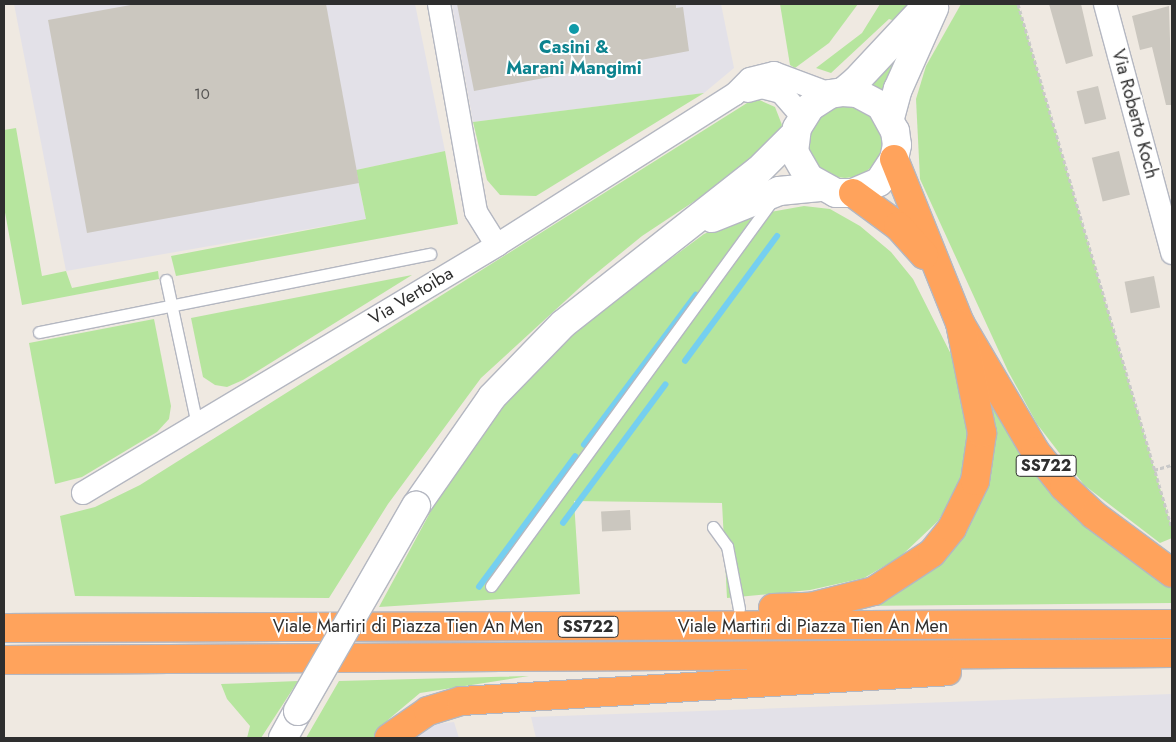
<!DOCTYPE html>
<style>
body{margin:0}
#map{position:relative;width:1176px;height:742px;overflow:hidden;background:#efe9e1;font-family:Jost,sans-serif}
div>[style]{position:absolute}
.industrial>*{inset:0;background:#e3e1e8}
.green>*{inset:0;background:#b6e59e}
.round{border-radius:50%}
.stream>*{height:5.5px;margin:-2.75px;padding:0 2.75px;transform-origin:2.75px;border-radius:2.75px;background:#75cff0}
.building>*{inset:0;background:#cbc7bf;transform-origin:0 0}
.path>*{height:3px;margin-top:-1.5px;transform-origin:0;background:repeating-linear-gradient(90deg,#c9c9c9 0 4px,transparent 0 6.5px)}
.roads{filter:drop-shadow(1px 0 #b4b7c1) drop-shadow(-1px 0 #b4b7c1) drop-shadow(0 1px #b4b7c1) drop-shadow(0 -1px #b4b7c1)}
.lane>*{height:11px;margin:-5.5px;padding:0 5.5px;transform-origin:5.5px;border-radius:5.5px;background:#fff}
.street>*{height:22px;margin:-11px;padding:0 11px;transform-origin:11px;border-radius:11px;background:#fff}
.secondary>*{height:28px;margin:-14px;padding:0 14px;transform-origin:14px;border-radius:14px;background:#fff}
.highway>*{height:28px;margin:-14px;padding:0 14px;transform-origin:14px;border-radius:14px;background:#ffa35c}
.bridges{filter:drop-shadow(1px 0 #b4b7c1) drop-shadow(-1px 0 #b4b7c1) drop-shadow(0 1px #b4b7c1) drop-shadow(0 -1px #b4b7c1)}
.secondary-bridge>*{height:28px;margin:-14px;padding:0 14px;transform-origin:14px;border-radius:14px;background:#fff}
.dots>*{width:14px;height:14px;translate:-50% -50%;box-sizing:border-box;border:2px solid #fff;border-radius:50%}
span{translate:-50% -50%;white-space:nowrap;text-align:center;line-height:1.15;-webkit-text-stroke:4px #fff;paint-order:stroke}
.number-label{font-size:15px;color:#555452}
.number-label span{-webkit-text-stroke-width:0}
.shield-label span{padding:1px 4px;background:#fff;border:1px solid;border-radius:4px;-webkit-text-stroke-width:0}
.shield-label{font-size:16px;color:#2e2e2e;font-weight:700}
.culture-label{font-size:18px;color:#0d838f;font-weight:700}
.street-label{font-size:18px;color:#2e2e2e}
.frame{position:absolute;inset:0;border:5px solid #2e2e2e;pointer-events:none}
</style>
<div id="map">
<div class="industrial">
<i style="clip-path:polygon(14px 4px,415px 4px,445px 151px,356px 170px,366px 219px,66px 271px)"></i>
<i style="clip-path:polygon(452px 4px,721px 4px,734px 68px,704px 93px,473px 122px)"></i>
<i style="clip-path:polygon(1172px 694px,1172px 738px,536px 738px,531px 717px)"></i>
<i style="clip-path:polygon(454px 722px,459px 738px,416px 738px,436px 724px)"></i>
</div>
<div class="green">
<i style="clip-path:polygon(780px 4px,858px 4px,829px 43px,795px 68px,790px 65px)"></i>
<i style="clip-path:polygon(880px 4px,909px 4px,895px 21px,889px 19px,831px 73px,816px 68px,862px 33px)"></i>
<i style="clip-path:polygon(961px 4px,1018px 4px,1172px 529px,1172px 538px,1160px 543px,1084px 485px,1037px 424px,1008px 371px,920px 179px,916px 99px,926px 66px)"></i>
<i style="clip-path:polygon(921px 23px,888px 98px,866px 83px)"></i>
<i style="clip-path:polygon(704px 93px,536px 196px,500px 195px,487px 180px,473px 122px)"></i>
<i style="clip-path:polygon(755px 98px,775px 107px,782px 125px,776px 139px,755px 161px,642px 236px,588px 280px,481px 378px,388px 504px,329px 598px,75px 596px,60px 516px,95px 507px,140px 485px)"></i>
<i class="round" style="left:808px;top:104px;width:74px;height:74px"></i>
<i style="clip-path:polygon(16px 128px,42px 276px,66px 271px,72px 288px,158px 271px,159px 279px,22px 305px,4px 207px,4px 130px)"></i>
<i style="clip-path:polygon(445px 151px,458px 224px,176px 276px,171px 256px,366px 219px,356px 170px)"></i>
<i style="clip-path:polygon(804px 206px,830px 209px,860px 226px,891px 252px,913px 279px,964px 380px,970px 423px,969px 457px,959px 486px,938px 521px,900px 557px,864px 578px,810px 590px,727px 598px,722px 503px,574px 501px,580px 594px,379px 607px,452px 472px,525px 378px,572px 332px,704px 234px,742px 217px)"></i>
<i style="clip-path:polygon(412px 275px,243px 380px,227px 387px,215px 385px,203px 377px,191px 318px)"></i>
<i style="clip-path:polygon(154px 319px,171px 406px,169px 419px,157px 432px,82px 477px,55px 484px,29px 343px)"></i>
<i style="clip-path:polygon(982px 374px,1116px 548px,1172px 586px,1172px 603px,854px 606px,960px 540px,987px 479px)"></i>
<i style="clip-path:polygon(529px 676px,420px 693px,389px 719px,374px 738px,306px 738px,339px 681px)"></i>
<i style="clip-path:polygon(298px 681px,261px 738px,247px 738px,250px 726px,227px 699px,221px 684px)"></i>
</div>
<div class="stream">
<i style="left:685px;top:361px;width:155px;rotate:-53.6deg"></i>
<i style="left:584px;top:445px;width:187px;rotate:-53.3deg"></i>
<i style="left:563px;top:523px;width:172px;rotate:-53.5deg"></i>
<i style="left:479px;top:587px;width:162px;rotate:-53.6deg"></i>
</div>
<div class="building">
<i style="clip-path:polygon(136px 4px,326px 4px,359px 183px,87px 233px,48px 20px)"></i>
<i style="clip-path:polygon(457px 4px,676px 4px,676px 8px,683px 7px,689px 51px,474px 91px)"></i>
<i style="clip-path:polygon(1049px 4px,1081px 4px,1093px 56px,1066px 64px)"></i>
<i style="clip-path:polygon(1169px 6px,1172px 105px,1166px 105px,1152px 47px,1140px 50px,1132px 16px)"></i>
<i style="left:1098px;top:86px;width:34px;height:22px;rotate:76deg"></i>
<i style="left:1119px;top:151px;width:45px;height:28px;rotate:76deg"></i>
<i style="left:1154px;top:276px;width:32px;height:30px;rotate:79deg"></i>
<i style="left:630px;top:510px;width:20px;height:29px;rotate:87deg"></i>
</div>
<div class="path">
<i style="left:1018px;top:4px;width:547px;rotate:73.65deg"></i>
<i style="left:1154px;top:470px;width:19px;rotate:-16deg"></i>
</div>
<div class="roads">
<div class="lane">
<i style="left:166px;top:280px;width:148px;rotate:77.9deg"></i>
<i style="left:39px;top:332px;width:399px;rotate:-11.3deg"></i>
<i style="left:713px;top:527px;width:24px;rotate:54deg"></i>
<i style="left:727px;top:546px;width:64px;rotate:79.2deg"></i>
<i style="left:491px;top:586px;width:479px;rotate:-53.9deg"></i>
</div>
<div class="street">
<i style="left:439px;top:4px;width:211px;rotate:79.9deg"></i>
<i style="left:476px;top:212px;width:39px;rotate:58deg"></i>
<i style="left:1105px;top:4px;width:258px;rotate:74.9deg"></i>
<i style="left:748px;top:91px;width:15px;rotate:-16deg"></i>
<i style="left:762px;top:87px;width:20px;rotate:15deg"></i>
<i style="left:781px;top:92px;width:32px;rotate:49deg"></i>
<i style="left:83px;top:493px;width:483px;rotate:-30.9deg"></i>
<i style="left:497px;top:245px;width:282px;rotate:-32.4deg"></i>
<i style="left:735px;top:94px;width:21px;rotate:-45deg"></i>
<i style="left:750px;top:79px;width:25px;rotate:-14deg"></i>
<i style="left:774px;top:73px;width:60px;rotate:20.6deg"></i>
</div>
<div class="secondary">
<i style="left:843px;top:92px;width:14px;rotate:4deg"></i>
<i style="left:857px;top:93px;width:27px;rotate:28deg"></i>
<i style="left:881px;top:106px;width:29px;rotate:61deg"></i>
<i style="left:895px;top:131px;width:14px;rotate:82deg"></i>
<i style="left:897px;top:145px;width:14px;rotate:102deg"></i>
<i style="left:894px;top:159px;width:27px;rotate:123deg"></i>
<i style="left:879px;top:182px;width:28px;rotate:157deg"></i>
<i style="left:853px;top:193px;width:17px;rotate:180deg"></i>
<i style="left:836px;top:193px;width:31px;rotate:-151deg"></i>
<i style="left:809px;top:178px;width:30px;rotate:-120deg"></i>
<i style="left:794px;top:152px;width:24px;rotate:-83deg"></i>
<i style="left:797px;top:128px;width:25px;rotate:-58deg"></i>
<i style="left:810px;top:107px;width:24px;rotate:-33deg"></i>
<i style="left:830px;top:94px;width:13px;rotate:-9deg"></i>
<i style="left:843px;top:92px;width:17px;rotate:-40deg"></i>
<i style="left:856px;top:81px;width:105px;rotate:-46.9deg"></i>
<i style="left:890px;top:118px;width:30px;rotate:-75deg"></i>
<i style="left:898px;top:89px;width:89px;rotate:-66deg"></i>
<i style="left:712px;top:218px;width:72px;rotate:-21.9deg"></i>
<i style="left:779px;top:191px;width:41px;rotate:-5.6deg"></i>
<i style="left:416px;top:506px;width:133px;rotate:-55.1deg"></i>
<i style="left:492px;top:397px;width:102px;rotate:-45.8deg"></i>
<i style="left:563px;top:324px;width:249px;rotate:-38.2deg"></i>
<i style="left:759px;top:170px;width:49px;rotate:-45deg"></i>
<i style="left:283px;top:738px;width:31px;rotate:-61deg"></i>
</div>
<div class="highway">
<i style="left:894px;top:159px;width:177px;rotate:68.1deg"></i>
<i style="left:960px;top:323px;width:148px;rotate:59.6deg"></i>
<i style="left:1035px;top:451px;width:46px;rotate:51.1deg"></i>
<i style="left:1064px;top:487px;width:41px;rotate:43deg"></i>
<i style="left:1094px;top:515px;width:97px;rotate:36.6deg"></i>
<i style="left:853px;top:193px;width:56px;rotate:36.3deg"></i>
<i style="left:898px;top:226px;width:39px;rotate:48deg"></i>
<i style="left:773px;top:608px;width:37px;rotate:-2deg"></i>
<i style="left:810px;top:607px;width:66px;rotate:-14deg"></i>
<i style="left:874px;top:591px;width:69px;rotate:-33.2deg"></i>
<i style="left:932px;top:553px;width:32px;rotate:-51deg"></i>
<i style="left:952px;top:528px;width:52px;rotate:-63.9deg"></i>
<i style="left:975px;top:481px;width:49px;rotate:-81.7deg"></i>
<i style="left:982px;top:433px;width:112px;rotate:-101.3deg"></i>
<i style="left:4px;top:628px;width:1168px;rotate:-0.2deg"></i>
<i style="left:4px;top:660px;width:1168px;rotate:-0.34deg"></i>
<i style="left:389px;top:738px;width:47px;rotate:-34.7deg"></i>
<i style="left:428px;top:711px;width:34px;rotate:-17deg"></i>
<i style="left:461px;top:701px;width:487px;rotate:-3.5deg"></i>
</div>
</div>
<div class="bridges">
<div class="secondary-bridge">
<i style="left:298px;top:711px;width:237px;rotate:-60.1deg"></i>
</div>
</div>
<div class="dots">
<i style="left:574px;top:29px;background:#0f9aa8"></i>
</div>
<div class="number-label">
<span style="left:202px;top:95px">10</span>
</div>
<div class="shield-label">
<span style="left:1046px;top:466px">SS722</span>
<span style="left:588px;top:627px">SS722</span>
</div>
<div class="culture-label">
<span style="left:574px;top:58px">Casini &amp;<br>Marani Mangimi</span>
</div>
<div class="street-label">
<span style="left:1135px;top:114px;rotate:75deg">Via Roberto Koch</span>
<span style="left:411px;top:296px;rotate:-31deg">Via Vertoiba</span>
<span style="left:408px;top:626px">Viale Martiri di Piazza Tien An Men</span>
<span style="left:813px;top:626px">Viale Martiri di Piazza Tien An Men</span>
</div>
<div class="frame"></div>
</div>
